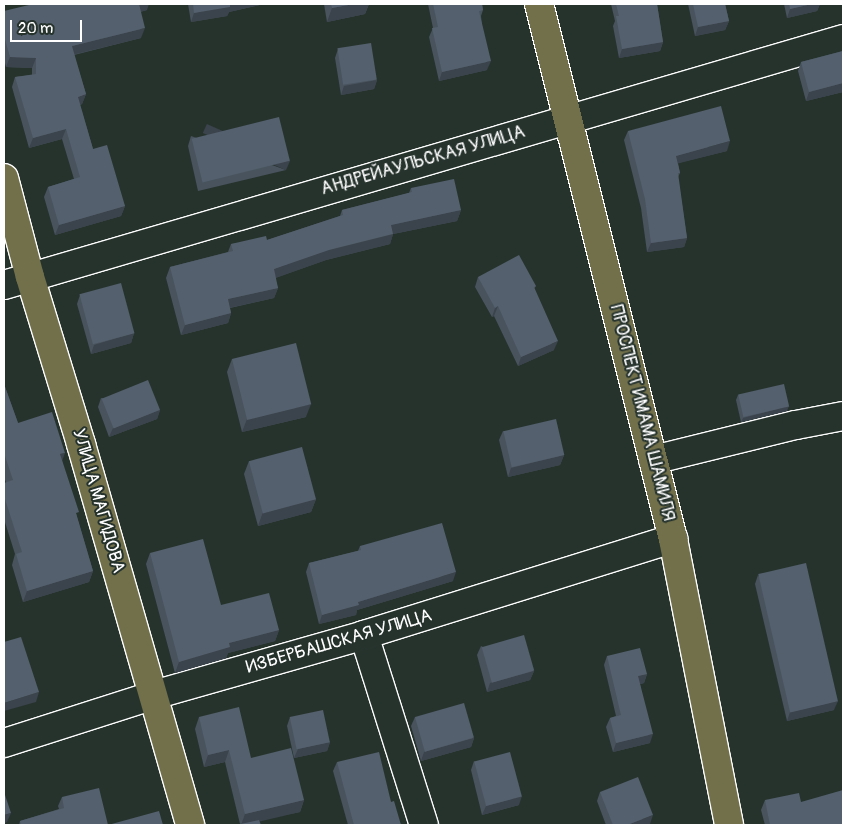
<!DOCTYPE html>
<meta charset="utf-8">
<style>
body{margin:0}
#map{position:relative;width:847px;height:829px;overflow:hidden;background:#26332d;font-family:Pangolin,sans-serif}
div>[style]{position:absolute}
.roads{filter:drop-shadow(1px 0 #fff) drop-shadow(-1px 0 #fff) drop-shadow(0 1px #fff) drop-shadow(0 -1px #fff)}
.minor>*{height:28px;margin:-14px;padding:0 14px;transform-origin:14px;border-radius:14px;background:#26332d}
.major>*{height:28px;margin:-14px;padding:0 14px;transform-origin:14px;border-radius:14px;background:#71704a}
.wall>*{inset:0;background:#48535e}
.shaded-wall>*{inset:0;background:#3b434c;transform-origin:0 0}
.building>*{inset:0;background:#54606d;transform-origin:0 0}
span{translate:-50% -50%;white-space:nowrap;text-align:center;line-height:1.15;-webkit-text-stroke:4px #26332d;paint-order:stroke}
.street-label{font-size:18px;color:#fff}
.frame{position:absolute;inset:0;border:5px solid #fff;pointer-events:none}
.scale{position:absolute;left:10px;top:20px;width:72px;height:22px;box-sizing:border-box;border:2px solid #fff;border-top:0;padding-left:6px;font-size:15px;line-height:18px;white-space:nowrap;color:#fff;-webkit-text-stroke:4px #26332d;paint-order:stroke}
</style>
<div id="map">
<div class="roads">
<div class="minor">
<i style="left:4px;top:285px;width:874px;rotate:-16.34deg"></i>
<i style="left:653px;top:460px;width:147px;rotate:-13.8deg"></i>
<i style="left:796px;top:425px;width:48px;rotate:-10.8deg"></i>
<i style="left:364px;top:635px;width:199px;rotate:72.5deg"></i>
<i style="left:4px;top:743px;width:157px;rotate:-17.7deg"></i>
<i style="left:154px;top:695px;width:218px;rotate:-15.9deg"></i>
<i style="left:364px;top:635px;width:324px;rotate:-17.3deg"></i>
</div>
<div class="major">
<i style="left:539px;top:4px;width:552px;rotate:75.94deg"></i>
<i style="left:673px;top:539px;width:291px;rotate:78.9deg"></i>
<i style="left:4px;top:178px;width:102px;rotate:75.3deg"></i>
<i style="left:30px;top:277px;width:175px;rotate:73deg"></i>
<i style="left:81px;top:444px;width:396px;rotate:74deg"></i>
</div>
</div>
<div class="wall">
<i style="clip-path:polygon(188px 4px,264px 4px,229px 12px,227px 16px,191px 22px)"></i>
<i style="clip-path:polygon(324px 4px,369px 4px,365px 14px,327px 22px)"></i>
<i style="clip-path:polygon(428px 4px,482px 4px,483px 10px,481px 16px,487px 70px,439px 81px,429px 37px,433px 28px)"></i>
<i style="clip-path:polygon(611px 4px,657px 4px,663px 42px,660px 51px,619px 58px,613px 26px,615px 21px)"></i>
<i style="clip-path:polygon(688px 4px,725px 4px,729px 21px,725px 30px,695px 36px)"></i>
<i style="clip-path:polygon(784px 4px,820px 4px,817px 11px,787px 18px)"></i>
<i style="clip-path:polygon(147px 10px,140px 12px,141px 38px,74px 55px,86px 94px,82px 104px,80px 105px,93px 149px,125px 206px,121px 216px,55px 235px,44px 197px,48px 187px,74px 179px,62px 139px,29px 148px,12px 87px,15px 77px,32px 75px,32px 68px,6px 67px,4px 59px,4px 11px)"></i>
<i style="clip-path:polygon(338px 49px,377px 80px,374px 89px,341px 95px,335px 58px)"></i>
<i style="clip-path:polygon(843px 51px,843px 92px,806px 101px,798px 71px,801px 62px)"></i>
<i style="clip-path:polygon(628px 131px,727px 151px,678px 163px,680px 173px,678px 177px,687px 238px,684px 247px,647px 252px,641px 208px,624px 140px)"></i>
<i style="clip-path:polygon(191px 136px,286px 170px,198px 191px,188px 146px)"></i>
<i style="clip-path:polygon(411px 188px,461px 210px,457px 221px,393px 234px,390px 244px,326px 260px,275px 278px,278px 288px,274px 298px,230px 308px,231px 313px,228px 323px,181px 335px,166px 278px,170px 267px,228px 252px,231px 244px,267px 240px,340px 216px,342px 210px,409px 193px)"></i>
<i style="clip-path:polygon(478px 277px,536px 286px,534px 289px,554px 350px,518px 366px,494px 316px,492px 317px,475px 287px)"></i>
<i style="clip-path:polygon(80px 295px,134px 333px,131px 343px,91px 354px,77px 304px)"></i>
<i style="clip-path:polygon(232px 359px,306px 417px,242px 432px,227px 372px)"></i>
<i style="clip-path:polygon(4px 384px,18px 423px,62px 461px,77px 517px,93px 571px,89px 582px,23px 602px,12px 565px,15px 554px,4px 519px,4px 483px,6px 483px,4px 476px)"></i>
<i style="clip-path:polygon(738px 395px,787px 411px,741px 422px,736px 400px)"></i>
<i style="clip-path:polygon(101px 398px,160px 410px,157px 419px,109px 437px,98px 407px)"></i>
<i style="clip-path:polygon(503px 431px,564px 455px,560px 465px,508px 477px,499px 440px)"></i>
<i style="clip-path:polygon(249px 461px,316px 499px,311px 512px,258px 526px,244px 474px)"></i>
<i style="clip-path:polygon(360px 546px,453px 581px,357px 610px,356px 615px,319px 624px,306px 572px,309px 563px,358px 551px)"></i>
<i style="clip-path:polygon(150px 553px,221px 605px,279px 630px,275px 641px,228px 653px,226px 658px,175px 673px,146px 564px)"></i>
<i style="clip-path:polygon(758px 575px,834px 710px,787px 721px,755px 584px)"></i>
<i style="clip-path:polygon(481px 646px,534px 671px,530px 680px,487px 692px,477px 655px)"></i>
<i style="clip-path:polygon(607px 656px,647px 674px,644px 683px,640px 684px,650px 743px,613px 752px,606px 727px,610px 718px,616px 716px,604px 665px)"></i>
<i style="clip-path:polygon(199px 717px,304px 800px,300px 812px,240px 824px,225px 762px,204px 767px,195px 729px)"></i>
<i style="clip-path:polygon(290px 717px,330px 742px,327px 751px,294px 758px,287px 726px)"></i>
<i style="clip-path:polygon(415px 717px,474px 738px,471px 747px,421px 761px,411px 726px)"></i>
<i style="clip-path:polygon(474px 761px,519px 805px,482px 815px,471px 770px)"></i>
<i style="clip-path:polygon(337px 762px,391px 802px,401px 825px,348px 825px,333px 771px)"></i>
<i style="clip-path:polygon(600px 792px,650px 824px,647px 825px,606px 825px,597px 801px)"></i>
<i style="clip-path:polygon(62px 797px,108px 825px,163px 825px,19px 825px,20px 821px,59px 809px,58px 806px)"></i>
<i style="clip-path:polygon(765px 800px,801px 802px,843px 825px,765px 825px,761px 810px)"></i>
</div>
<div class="shaded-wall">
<i style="clip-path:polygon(138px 4px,149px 4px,147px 10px,135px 13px)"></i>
<i style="clip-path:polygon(229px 4px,264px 4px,229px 12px,227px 16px,191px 22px,194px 13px)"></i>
<i style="clip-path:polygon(354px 4px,369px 4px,365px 14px,327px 22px,332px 8px)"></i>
<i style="clip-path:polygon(812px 4px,820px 4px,817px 11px,787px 18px,790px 9px)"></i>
<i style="clip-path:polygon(729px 21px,725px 30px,695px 36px,698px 27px)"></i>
<i style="clip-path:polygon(145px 28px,141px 38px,68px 56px,72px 46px)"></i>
<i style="clip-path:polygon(663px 42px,660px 51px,619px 58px,622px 49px)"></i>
<i style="clip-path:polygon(10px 57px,36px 58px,32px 68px,6px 67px)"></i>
<i style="clip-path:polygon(491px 61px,487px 70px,439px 81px,442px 72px)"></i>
<i style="clip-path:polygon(377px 80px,374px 89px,341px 95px,344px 86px)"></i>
<i style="clip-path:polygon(843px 83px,843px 92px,806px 101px,809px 92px)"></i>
<i style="clip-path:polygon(86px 94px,82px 104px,74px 107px,78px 97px)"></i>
<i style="clip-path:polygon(66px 129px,62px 139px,29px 148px,33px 138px)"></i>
<i style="clip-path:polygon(730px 141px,727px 151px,672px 165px,676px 156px)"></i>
<i style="left:290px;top:161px;width:10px;height:91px;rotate:114deg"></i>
<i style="clip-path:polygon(125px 206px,121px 216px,55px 235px,59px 225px)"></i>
<i style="clip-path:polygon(461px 210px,457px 221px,393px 234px,390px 244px,326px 260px,270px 280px,274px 269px,391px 225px)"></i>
<i style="clip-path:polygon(687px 238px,684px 247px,647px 252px,651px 243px)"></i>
<i style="clip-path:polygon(278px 288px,274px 298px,224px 309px,228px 299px)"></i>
<i style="clip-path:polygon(498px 306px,494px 316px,492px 317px,495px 308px)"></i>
<i style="clip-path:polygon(231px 313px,228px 323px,181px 335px,185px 325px)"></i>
<i style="clip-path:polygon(134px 333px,131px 343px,91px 354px,94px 345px)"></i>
<i style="clip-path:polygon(558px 341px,554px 350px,518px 366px,521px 357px)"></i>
<i style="clip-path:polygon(311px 404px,306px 417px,242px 432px,247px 419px)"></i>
<i style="clip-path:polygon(789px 406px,787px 411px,741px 422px,743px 418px)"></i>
<i style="clip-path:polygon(160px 410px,157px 419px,109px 437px,113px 428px)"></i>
<i style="clip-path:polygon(65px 453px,61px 464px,60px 454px)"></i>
<i style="clip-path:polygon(564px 455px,560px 465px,508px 477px,511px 468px)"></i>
<i style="clip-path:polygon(316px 499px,311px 512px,258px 526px,263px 512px)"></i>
<i style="clip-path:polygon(93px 571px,89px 582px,23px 602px,27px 591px)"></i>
<i style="clip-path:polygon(456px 572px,453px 581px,357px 610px,356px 615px,319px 624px,322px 615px,358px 602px)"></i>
<i style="clip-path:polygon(279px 630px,275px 641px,228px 653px,226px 658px,175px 673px,179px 662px,229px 643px)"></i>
<i style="clip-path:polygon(534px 671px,530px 680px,487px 692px,490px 683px)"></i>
<i style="clip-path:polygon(647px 674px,644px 683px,635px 685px,638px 676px)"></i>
<i style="clip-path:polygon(39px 692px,36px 702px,4px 711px,4px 703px)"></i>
<i style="clip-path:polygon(838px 701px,834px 710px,787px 721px,790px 712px)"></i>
<i style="clip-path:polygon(653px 734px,650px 743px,613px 752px,616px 743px)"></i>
<i style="clip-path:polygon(474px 738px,471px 747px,421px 761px,424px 752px)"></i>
<i style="clip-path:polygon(330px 742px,327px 751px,294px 758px,298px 749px)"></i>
<i style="clip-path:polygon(229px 750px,225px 762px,204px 767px,208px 755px)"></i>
<i style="clip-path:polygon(522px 796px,519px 805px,482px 815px,486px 806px)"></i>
<i style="clip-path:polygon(304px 800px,300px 812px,245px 825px,241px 825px,245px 814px)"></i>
<i style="clip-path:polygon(11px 813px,7px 822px,4px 824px,4px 815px)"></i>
<i style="clip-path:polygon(653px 815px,650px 824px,647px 825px,627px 825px)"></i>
</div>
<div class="building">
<i style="clip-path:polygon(33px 4px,139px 4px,145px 28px,72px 46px,86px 94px,78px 97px,93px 149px,107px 145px,125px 206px,59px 225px,48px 187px,80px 177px,66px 129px,33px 138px,15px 77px,36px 74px,36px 58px,10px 57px,4px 36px,4px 11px)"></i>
<i style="clip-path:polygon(193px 4px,230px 4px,230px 7px,194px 13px)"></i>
<i style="clip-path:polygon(331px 4px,354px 4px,332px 8px)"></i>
<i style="clip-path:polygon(433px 4px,482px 4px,483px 10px,479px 11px,491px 61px,442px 72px,432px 28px,438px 27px)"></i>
<i style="clip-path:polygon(616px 4px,657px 4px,663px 42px,622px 49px,616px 16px,619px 16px)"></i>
<i style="clip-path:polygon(693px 4px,725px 4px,729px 21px,698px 27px)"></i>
<i style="clip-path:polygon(789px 4px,812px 4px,790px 9px)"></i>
<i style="left:371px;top:43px;width:37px;height:34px;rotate:81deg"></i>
<i style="clip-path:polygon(843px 51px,843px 83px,809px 92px,801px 62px)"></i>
<i style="clip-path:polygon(721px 106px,730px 141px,676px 156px,680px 173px,678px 173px,687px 238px,651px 243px,645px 199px,628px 131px)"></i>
<i style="left:279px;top:117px;width:45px;height:90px;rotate:76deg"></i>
<i style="clip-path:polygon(454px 179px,461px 210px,391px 225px,393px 234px,329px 250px,274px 269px,278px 288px,228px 299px,231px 313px,185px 325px,170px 267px,233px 251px,231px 244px,266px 236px,267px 240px,343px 215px,342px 210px,412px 192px,411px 188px)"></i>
<i style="clip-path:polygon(519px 255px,536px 286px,534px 287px,558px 341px,521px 357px,498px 306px,495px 308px,478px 277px)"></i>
<i style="left:121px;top:283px;width:52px;height:43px;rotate:75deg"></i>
<i style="left:296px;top:343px;width:63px;height:66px;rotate:76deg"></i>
<i style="left:148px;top:380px;width:32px;height:50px;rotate:68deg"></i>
<i style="clip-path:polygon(4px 384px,18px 423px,52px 412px,65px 453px,60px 454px,79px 512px,76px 513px,93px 571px,27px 591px,16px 554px,22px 552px,4px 496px,4px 483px,13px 480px,4px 453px)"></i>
<i style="left:784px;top:384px;width:23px;height:47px;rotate:77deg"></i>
<i style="left:556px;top:419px;width:37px;height:54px;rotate:77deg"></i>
<i style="left:302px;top:447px;width:54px;height:55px;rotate:75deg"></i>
<i style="clip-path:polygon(442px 523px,456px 572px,358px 602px,359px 605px,322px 615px,309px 563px,361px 550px,360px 546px)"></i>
<i style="clip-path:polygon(203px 539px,221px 605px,269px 593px,279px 630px,229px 643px,230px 647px,179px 662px,150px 553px)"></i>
<i style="left:806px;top:563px;width:142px;height:49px;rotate:77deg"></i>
<i style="left:524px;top:635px;width:37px;height:44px;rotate:74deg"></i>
<i style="clip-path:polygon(21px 637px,39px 692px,4px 703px,4px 642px)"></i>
<i style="clip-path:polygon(640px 648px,647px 674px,638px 676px,653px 734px,616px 743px,610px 718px,621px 715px,607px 656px)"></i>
<i style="left:464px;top:703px;width:36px;height:51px;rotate:74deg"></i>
<i style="clip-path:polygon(239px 707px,251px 758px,291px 748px,304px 800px,245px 814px,229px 750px,208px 755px,199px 717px)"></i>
<i style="left:323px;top:710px;width:33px;height:34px;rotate:78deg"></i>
<i style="clip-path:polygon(379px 752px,391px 802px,394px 801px,401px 825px,354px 825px,337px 762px)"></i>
<i style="left:510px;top:752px;width:46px;height:37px;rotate:75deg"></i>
<i style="clip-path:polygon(638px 777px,653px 815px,627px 825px,613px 825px,600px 792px)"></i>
<i style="clip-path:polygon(99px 788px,108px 825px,159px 811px,163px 825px,21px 825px,20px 821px,64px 808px,62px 797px)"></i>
<i style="clip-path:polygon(843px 790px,843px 825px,770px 825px,765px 800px,799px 793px,801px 802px)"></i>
<i style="clip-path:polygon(4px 792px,11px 813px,4px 815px)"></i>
<i style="clip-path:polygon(259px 820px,261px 825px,236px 825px)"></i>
</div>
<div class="street-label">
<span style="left:423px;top:161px;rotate:-16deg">АНДРЕЙАУЛЬСКАЯ УЛИЦА</span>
<span style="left:642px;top:413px;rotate:76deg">ПРОСПЕКТ ИМАМА ШАМИЛЯ</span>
<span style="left:98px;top:501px;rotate:74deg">УЛИЦА МАГИДОВА</span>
<span style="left:339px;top:642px;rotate:-16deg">ИЗБЕРБАШСКАЯ УЛИЦА</span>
</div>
<div class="frame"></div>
<div class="scale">20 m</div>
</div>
